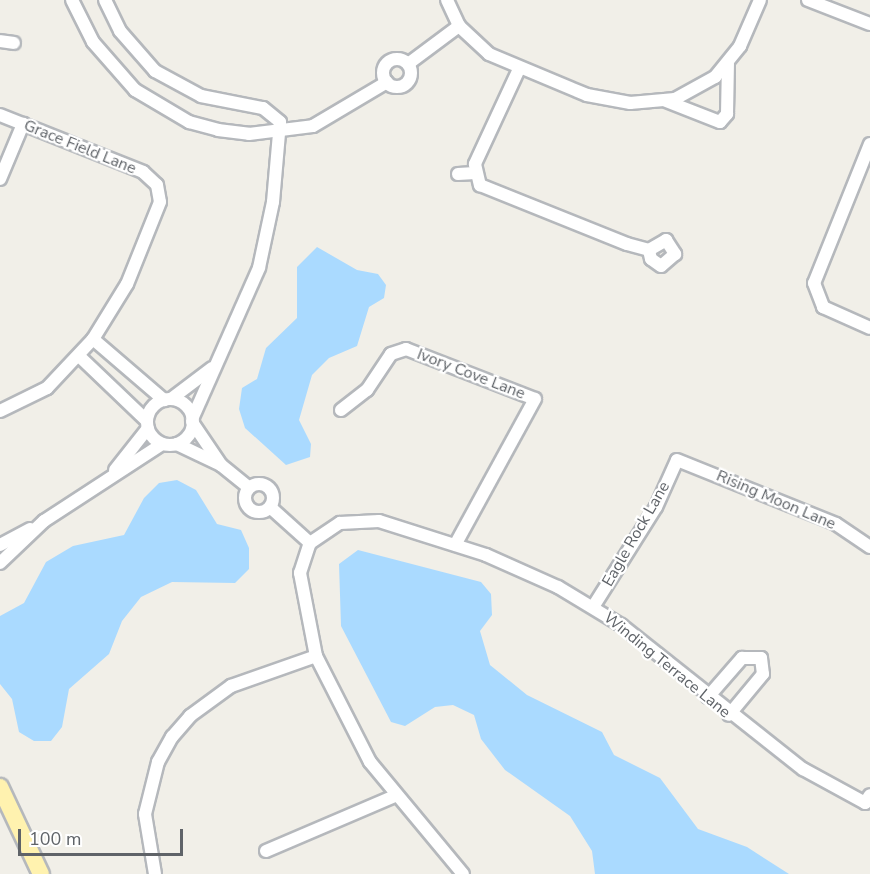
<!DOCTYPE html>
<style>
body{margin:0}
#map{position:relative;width:870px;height:874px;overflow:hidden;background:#f1efe8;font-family:"Nunito Sans",sans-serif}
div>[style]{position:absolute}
.water>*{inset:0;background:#aadaff}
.roads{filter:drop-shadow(2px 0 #b5b8bc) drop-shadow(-2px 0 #b5b8bc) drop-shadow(0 2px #b5b8bc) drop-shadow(0 -2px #b5b8bc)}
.minor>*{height:12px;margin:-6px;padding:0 6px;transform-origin:6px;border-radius:6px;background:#fff}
.minor>.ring{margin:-6px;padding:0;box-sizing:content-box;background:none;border:12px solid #fff;border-radius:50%}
.major>*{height:16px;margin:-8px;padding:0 8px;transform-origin:8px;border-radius:8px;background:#fff2af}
span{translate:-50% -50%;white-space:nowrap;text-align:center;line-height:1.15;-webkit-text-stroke:4.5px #fff;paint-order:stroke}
.street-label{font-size:16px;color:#5f6368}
.scale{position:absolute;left:18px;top:829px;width:165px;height:27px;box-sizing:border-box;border:3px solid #5f6368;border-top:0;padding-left:8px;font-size:18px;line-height:21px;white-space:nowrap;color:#5f6368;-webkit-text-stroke:4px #fff;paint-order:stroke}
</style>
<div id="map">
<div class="water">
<i style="clip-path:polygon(317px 247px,357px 270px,378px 274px,386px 285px,384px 298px,369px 307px,357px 346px,329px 358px,312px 375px,299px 420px,311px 444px,310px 457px,286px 465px,245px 428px,239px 409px,242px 388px,257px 379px,266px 348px,297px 318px,297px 267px)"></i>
<i style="clip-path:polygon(177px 480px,196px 490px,217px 524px,241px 530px,249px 548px,249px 569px,235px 583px,172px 582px,141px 597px,122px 621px,109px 654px,69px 689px,62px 727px,51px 741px,34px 741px,19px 732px,12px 699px,0 684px,0 616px,24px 603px,46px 562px,73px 546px,124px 535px,144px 498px,159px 483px)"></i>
<i style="clip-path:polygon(358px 550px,481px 582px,491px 594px,492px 615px,480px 631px,490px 665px,527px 695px,602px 732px,614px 755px,660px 778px,698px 829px,747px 847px,789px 874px,595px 874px,592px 851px,570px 816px,505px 770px,481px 739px,474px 715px,453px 705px,435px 707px,405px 726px,391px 722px,341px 626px,339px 564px)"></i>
</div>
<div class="roads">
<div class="minor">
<i style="left:72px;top:0;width:47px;rotate:63.4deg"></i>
<i style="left:93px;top:42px;width:64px;rotate:48.8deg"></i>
<i style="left:135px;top:90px;width:63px;rotate:30.7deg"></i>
<i style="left:189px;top:122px;width:30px;rotate:15deg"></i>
<i style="left:218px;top:130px;width:31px;rotate:7deg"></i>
<i style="left:249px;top:134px;width:64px;rotate:-7.1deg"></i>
<i style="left:313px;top:126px;width:86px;rotate:-30.7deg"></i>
<i style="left:105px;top:0;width:34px;rotate:64deg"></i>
<i style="left:120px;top:31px;width:53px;rotate:48.8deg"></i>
<i style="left:155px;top:71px;width:52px;rotate:28.5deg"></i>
<i style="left:201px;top:96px;width:63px;rotate:11deg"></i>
<i style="left:263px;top:108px;width:22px;rotate:39deg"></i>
<i style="left:280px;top:122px;width:80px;rotate:95deg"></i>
<i style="left:273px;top:202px;width:67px;rotate:102deg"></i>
<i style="left:259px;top:268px;width:165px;rotate:113.9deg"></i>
<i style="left:447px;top:0;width:29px;rotate:65deg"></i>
<i style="left:459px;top:26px;width:41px;rotate:43deg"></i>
<i style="left:489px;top:54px;width:106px;rotate:22.7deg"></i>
<i style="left:587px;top:95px;width:44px;rotate:10.5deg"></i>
<i style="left:630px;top:103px;width:45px;rotate:-5.1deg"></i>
<i style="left:675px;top:99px;width:46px;rotate:-28.8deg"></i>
<i style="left:715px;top:77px;width:40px;rotate:-51deg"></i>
<i style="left:740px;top:46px;width:50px;rotate:-66.5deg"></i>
<i style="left:808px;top:0;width:66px;rotate:21.2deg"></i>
<i style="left:0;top:41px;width:14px;rotate:8deg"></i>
<i class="ring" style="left:383px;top:59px;width:16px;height:16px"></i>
<i style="left:408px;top:64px;width:64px;rotate:-36.7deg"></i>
<i style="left:519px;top:69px;width:105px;rotate:114.9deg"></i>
<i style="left:475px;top:164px;width:22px;rotate:77deg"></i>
<i style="left:480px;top:185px;width:158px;rotate:21.9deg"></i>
<i style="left:627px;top:244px;width:23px;rotate:15deg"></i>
<i style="left:649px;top:250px;width:20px;rotate:-30deg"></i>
<i style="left:666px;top:240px;width:17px;rotate:57deg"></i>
<i style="left:675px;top:254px;width:18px;rotate:139deg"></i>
<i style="left:661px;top:266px;width:12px;rotate:-145deg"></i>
<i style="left:651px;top:259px;width:9px;rotate:-103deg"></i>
<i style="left:666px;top:101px;width:58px;rotate:21.3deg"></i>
<i style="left:720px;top:122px;width:11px;rotate:-49deg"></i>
<i style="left:727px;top:114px;width:50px;rotate:-88.9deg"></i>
<i style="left:0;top:115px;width:154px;rotate:21.7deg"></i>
<i style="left:143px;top:172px;width:19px;rotate:43deg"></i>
<i style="left:157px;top:185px;width:17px;rotate:80deg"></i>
<i style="left:160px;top:202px;width:88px;rotate:111.9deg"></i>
<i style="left:127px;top:284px;width:65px;rotate:121.7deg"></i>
<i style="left:93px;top:339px;width:67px;rotate:133.2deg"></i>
<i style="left:47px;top:388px;width:52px;rotate:153.9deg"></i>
<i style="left:870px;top:144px;width:150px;rotate:111.9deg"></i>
<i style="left:814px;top:283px;width:26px;rotate:69deg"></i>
<i style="left:823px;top:307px;width:51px;rotate:24.1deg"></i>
<i style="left:458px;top:174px;width:17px;rotate:-3deg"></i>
<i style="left:0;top:179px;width:60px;rotate:-67.3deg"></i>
<i style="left:93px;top:339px;width:94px;rotate:40.7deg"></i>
<i style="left:79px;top:356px;width:94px;rotate:43.7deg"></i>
<i style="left:171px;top:399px;width:51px;rotate:-37.1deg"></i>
<i class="ring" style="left:147px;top:399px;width:34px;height:34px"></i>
<i style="left:341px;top:410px;width:33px;rotate:-38deg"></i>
<i style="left:367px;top:390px;width:43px;rotate:-56.3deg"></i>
<i style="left:391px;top:354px;width:16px;rotate:-18deg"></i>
<i style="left:406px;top:349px;width:138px;rotate:21.2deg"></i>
<i style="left:535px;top:399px;width:166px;rotate:118.7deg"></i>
<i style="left:192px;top:422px;width:52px;rotate:56deg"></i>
<i style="left:177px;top:444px;width:49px;rotate:25.5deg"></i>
<i style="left:221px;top:465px;width:36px;rotate:39deg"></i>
<i style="left:115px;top:470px;width:53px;rotate:-51.8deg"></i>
<i class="ring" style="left:245px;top:484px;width:16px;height:16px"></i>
<i style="left:270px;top:507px;width:54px;rotate:42deg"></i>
<i style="left:0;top:545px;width:34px;rotate:-28deg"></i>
<i style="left:0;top:563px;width:61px;rotate:-43.7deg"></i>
<i style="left:44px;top:521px;width:141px;rotate:-33.1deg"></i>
<i style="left:593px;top:607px;width:118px;rotate:-57.8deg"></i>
<i style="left:656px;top:507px;width:51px;rotate:-65.9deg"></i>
<i style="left:677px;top:460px;width:171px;rotate:21.9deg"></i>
<i style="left:836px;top:524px;width:41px;rotate:34.1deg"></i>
<i style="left:708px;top:697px;width:52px;rotate:-48.9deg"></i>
<i style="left:742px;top:658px;width:19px"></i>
<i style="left:761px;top:658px;width:16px;rotate:83deg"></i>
<i style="left:763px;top:674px;width:53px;rotate:129.7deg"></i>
<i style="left:266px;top:851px;width:140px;rotate:-23.1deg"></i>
<i style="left:155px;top:874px;width:61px;rotate:-99.5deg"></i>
<i style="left:145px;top:814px;width:54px;rotate:-76deg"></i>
<i style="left:158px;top:762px;width:29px;rotate:-61deg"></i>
<i style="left:172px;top:737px;width:28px;rotate:-49deg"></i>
<i style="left:190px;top:716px;width:51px;rotate:-36.2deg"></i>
<i style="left:231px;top:686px;width:90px;rotate:-19.4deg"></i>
<i style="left:463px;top:874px;width:146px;rotate:-129.7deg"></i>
<i style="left:370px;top:762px;width:119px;rotate:-117deg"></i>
<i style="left:316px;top:656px;width:85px;rotate:-100.9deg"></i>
<i style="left:300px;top:573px;width:32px;rotate:-72deg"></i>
<i style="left:310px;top:543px;width:36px;rotate:-34deg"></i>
<i style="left:340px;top:523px;width:39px;rotate:-3deg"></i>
<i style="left:379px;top:521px;width:112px;rotate:17.6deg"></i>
<i style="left:486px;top:555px;width:79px;rotate:24deg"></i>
<i style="left:558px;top:587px;width:74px;rotate:31.1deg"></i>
<i style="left:621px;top:625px;width:232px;rotate:38.4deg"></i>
<i style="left:803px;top:769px;width:71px;rotate:28.7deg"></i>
<i style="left:865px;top:803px;width:9px;rotate:-58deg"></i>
</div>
<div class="major">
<i style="left:0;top:787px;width:96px;rotate:64.8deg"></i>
</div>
</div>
<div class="street-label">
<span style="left:80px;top:147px;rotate:22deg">Grace Field Lane</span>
<span style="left:471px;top:374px;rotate:21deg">Ivory Cove Lane</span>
<span style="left:776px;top:500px;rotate:23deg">Rising Moon Lane</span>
<span style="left:636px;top:534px;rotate:-60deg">Eagle Rock Lane</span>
<span style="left:667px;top:665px;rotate:39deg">Winding Terrace Lane</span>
</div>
<div class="scale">100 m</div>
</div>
